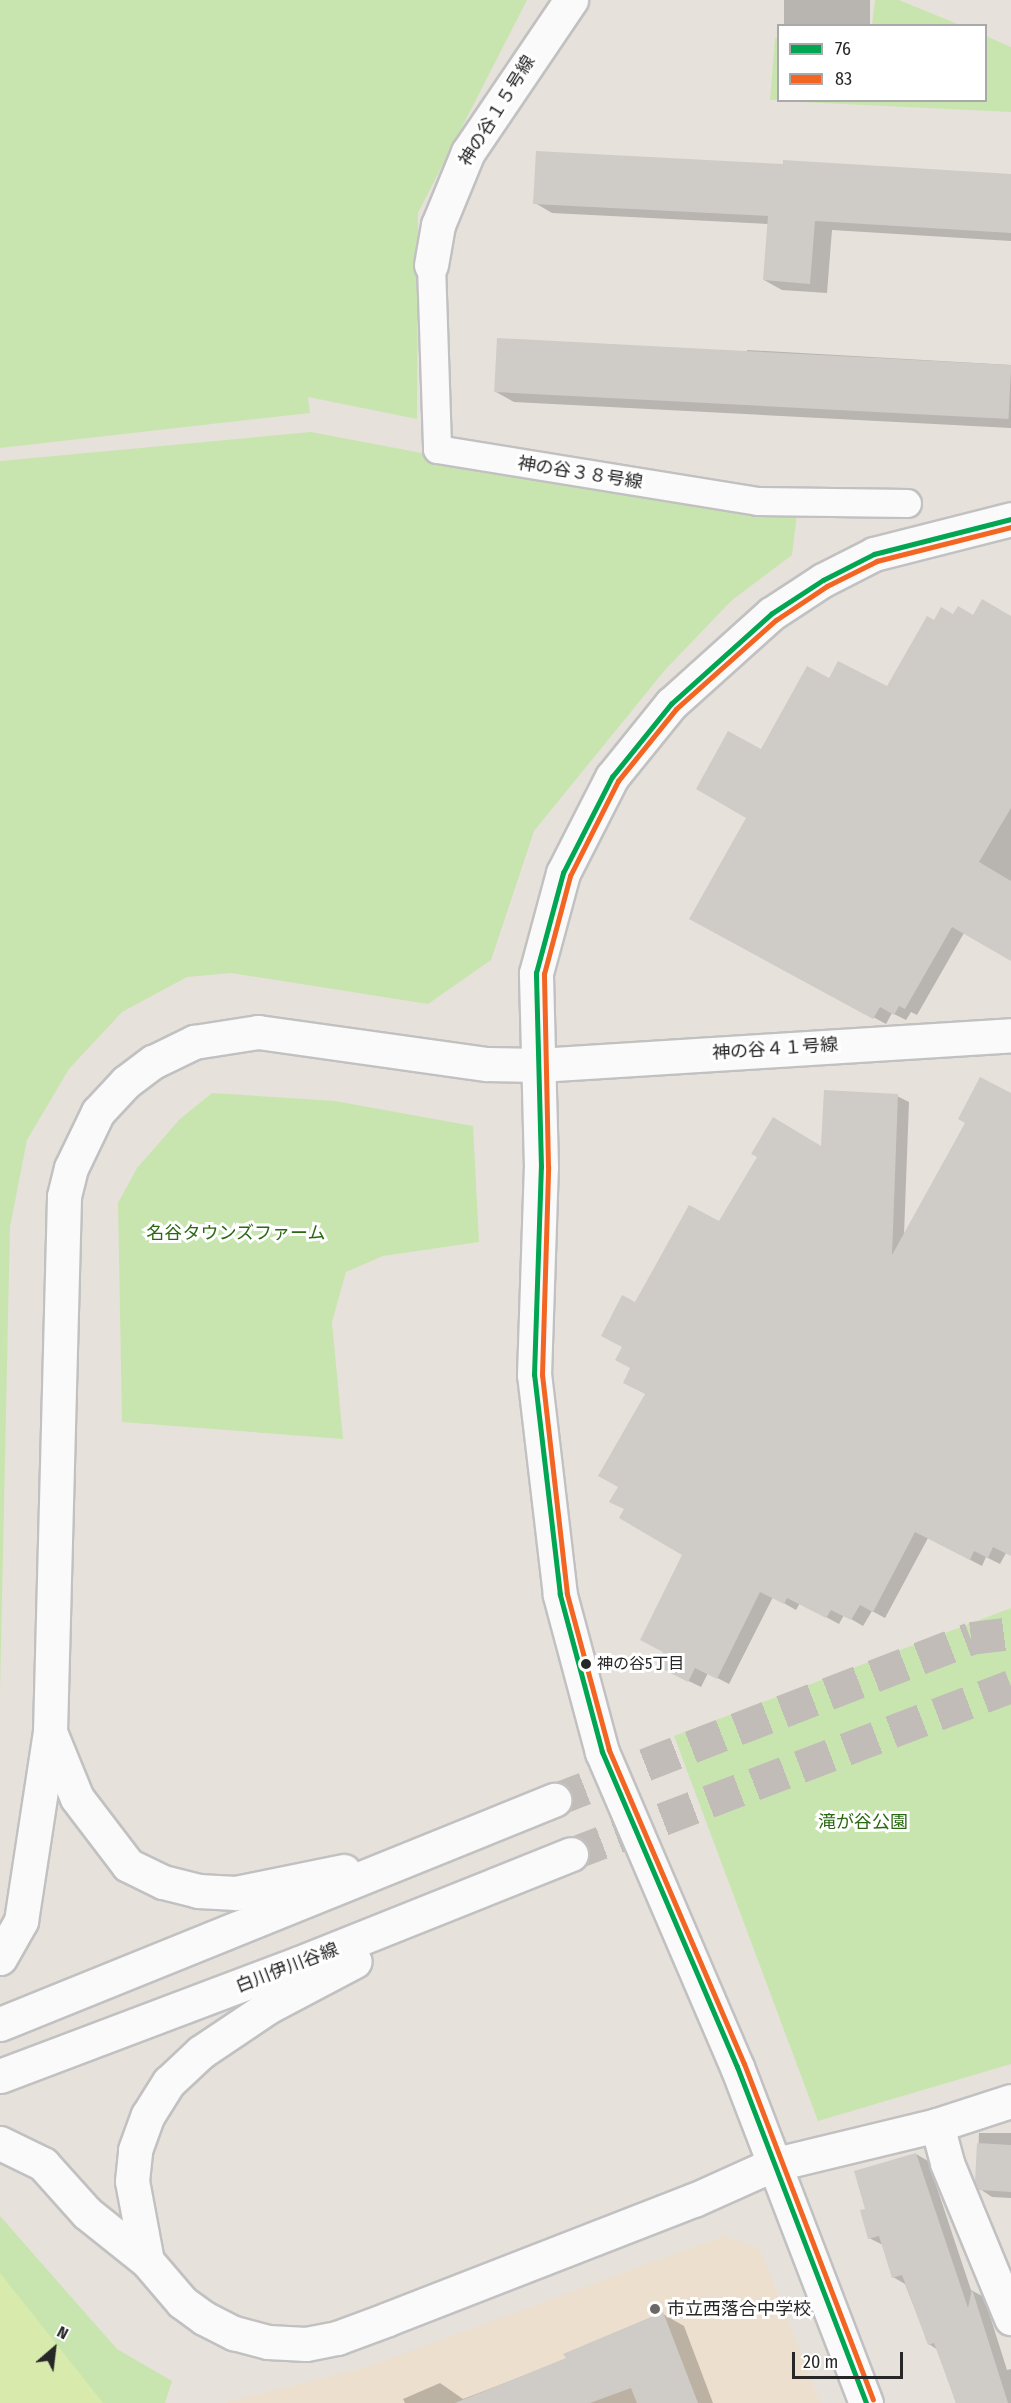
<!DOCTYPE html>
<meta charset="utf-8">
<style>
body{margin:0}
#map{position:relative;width:1011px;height:2403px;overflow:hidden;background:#e7e1db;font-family:"Fira Sans Condensed","Noto Sans JP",sans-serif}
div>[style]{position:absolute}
.education>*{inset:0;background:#ecdfcd}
.green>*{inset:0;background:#c9e5af}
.pitch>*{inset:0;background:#d8eaac}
.shadow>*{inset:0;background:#0003;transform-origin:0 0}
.building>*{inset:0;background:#cfcbc6;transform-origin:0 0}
.tertiary-tunnel>*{height:33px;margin-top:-16.5px;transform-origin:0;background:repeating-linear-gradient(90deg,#c1bcb7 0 33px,transparent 0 49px)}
.roads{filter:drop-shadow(2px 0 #c2c1c2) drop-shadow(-2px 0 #c2c1c2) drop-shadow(0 2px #c2c1c2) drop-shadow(0 -2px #c2c1c2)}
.pedestrian>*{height:27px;margin:-13.5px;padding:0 13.5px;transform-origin:13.5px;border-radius:13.5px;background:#fbfafa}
.minor>*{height:33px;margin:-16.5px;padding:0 16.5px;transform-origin:16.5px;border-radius:16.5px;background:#fbfafa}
.tertiary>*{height:33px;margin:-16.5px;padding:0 16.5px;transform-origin:16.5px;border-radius:16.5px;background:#fbfafa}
.bus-1>*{height:4.5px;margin:-2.25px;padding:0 2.25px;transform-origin:2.25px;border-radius:2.25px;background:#00a651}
.bus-2>*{height:4.5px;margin:-2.25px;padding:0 2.25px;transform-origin:2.25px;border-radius:2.25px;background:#f26522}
.dots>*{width:16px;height:16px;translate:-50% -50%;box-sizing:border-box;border:3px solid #fff;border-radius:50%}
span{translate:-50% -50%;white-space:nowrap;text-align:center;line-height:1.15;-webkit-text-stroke:6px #fff;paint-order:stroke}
.bus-label{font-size:16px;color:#272727}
.left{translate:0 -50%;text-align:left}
.street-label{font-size:18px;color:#272727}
.park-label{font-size:18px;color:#296911}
.poi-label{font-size:18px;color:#272727}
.legend{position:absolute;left:777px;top:24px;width:210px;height:78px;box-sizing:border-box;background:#fff;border:2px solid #a9a9a9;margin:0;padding:8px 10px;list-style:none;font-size:18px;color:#272727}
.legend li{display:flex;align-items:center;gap:12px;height:30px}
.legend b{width:30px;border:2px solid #a9a9a9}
.north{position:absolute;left:24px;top:2319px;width:60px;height:60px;-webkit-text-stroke:4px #fff;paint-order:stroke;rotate:28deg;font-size:16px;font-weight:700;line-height:24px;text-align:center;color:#272727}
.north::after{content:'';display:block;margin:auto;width:21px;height:27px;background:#272727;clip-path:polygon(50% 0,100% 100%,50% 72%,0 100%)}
.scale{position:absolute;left:792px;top:2352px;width:111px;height:27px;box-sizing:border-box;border:3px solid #272727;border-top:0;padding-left:8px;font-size:18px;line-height:21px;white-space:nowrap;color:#272727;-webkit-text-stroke:4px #fff;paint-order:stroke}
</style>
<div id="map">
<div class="education">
<i style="clip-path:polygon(724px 2236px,760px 2249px,820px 2403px,224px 2403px,364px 2368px)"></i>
</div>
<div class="green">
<i style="clip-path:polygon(0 0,527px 0,418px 213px,417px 419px,308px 397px,310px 413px,0 448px)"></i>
<i style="clip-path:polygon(875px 0,899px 0,960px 25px,872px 25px)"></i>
<i style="clip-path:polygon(986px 36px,1011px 47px,1011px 112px,781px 101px,986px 100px)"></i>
<i style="clip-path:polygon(775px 38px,778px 38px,778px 100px,770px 100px)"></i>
<i style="clip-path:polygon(311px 432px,427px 454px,797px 514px,792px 555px,731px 601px,665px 670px,534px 831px,491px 960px,428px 1004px,231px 973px,187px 977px,122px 1012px,69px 1069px,27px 1140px,10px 1227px,0 1692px,0 461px)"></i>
<i style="clip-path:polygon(212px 1093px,335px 1101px,473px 1126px,479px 1242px,383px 1256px,346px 1272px,332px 1322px,343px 1439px,122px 1422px,118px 1203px,137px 1168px,180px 1119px)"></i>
<i style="clip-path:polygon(1011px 1608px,1011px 2064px,818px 2121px,674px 1736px)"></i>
<i style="clip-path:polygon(0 2216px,117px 2349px,172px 2381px,165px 2403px,0 2403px)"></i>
</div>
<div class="pitch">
<i style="clip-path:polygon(0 2273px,103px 2403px,0 2403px)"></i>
</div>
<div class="shadow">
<i style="left:784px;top:0;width:86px;height:26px"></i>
<i style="clip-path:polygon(784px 166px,1011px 176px,1011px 241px,832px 230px,827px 293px,782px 290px,764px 280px,769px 224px,552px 213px,535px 203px)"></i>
<i style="clip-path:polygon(747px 350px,1011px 365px,1011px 428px,514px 402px,496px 392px,747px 354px)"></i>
<i style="clip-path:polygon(954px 616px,1011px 618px,1011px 960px,964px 933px,917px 1015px,911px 1012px,906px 1020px,892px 1013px,886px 1024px,703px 925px,748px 817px,762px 752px,830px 680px,888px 688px,935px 622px)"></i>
<i style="clip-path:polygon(1011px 1095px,1011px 1555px,1006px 1553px,1000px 1564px,986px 1557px,982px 1566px,928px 1538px,885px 1618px,872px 1611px,863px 1626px,844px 1615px,839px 1624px,800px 1603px,796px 1610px,773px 1597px,729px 1684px,708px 1673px,701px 1687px,670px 1672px,665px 1652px,684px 1554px,626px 1509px,647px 1394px,624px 1347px,635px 1304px,719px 1223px,897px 1096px,909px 1102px,904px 1235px)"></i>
<i style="clip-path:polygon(979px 2133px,1011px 2133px,1011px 2198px,992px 2197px,980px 2189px,977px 2182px)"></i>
<i style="clip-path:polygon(916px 2154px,928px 2161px,971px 2290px,984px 2297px,1007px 2370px,1011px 2369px,1011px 2403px,956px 2403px,938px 2350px,929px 2344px,905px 2284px,893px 2277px,883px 2245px,869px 2238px,867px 2210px)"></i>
<i style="clip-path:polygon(663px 2314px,684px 2326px,713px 2403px,405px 2403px,403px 2399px,440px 2383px,463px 2399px,568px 2359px)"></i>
</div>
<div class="building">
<i style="clip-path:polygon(536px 151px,783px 164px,783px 160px,1011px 174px,1011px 233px,815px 221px,810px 284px,763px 280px,768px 216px,533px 204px)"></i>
<i style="left:497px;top:338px;width:515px;height:54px;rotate:3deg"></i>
<i style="clip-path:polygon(982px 599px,1011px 616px,1011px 808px,979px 862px,1011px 881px,1011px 961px,952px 927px,905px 1009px,899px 1006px,894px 1015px,880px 1007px,873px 1019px,689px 919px,746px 818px,696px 789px,728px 731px,761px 749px,807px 666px,829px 678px,838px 661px,887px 686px,927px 616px,934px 620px,941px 607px,953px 614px,958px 606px,973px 615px)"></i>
<i style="clip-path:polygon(980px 1077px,1011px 1093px,1011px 1556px,993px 1547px,988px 1558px,974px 1551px,970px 1560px,915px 1532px,873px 1612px,860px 1605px,851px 1620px,831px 1610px,826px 1618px,787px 1598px,784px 1604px,760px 1592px,717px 1679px,695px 1668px,688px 1682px,657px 1666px,663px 1652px,640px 1640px,682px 1555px,619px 1518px,624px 1509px,609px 1502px,618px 1487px,598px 1476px,645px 1394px,623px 1383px,630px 1368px,615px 1360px,622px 1347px,601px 1336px,622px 1295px,635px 1302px,689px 1205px,719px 1221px,757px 1157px,751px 1154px,773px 1117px,821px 1146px,824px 1090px,898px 1094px,892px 1255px,965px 1123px,958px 1119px)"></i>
<i style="clip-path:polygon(977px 2143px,1011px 2145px,1011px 2192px,979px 2190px,975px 2182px)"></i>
<i style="clip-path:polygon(916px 2153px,968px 2308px,972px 2289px,1008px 2403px,956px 2403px,934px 2343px,928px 2345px,902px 2275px,892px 2278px,879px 2236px,868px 2239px,860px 2210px,865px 2209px,854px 2171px)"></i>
<i style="clip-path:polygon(663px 2312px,698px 2403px,637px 2403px,631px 2388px,590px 2403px,455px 2403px,566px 2358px,563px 2354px)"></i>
</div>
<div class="tertiary-tunnel">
<i style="left:554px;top:1800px;width:447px;rotate:-21.2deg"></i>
<i style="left:971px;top:1638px;width:40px;rotate:-7.1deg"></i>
<i style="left:571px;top:1854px;width:471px;rotate:-20.9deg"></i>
</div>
<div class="roads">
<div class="pedestrian">
<i style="left:431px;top:265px;width:184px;rotate:88.1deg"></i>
<i style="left:437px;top:449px;width:325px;rotate:9.2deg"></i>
<i style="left:758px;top:501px;width:149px;rotate:0.8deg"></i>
</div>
<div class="minor">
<i style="left:431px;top:265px;width:41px;rotate:-80.1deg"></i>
<i style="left:438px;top:225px;width:79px;rotate:-67.7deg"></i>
<i style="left:468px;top:152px;width:184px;rotate:-55.9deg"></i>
<i style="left:539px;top:1065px;width:473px;rotate:-3.6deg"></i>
<i style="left:937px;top:2125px;width:39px;rotate:75deg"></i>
<i style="left:947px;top:2163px;width:168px;rotate:67.6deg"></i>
<i style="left:772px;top:2165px;width:170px;rotate:-13.6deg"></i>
<i style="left:937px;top:2125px;width:78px;rotate:-18deg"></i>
</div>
<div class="tertiary">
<i style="left:50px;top:1732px;width:71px;rotate:67.8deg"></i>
<i style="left:77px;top:1798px;width:84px;rotate:52.7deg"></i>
<i style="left:128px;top:1865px;width:39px;rotate:26deg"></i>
<i style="left:163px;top:1882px;width:36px;rotate:14deg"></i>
<i style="left:198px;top:1891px;width:38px;rotate:3deg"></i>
<i style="left:236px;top:1893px;width:110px;rotate:-11.5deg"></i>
<i style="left:0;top:1958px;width:43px;rotate:-60.4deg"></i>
<i style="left:21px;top:1921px;width:191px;rotate:-81.3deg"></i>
<i style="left:50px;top:1732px;width:536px;rotate:-88.5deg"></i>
<i style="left:64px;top:1196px;width:29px;rotate:-76deg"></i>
<i style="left:71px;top:1168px;width:62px;rotate:-64.3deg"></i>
<i style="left:98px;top:1112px;width:41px;rotate:-47deg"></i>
<i style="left:126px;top:1082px;width:34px;rotate:-37deg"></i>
<i style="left:153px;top:1062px;width:46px;rotate:-26deg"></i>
<i style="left:194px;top:1042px;width:65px;rotate:-8.9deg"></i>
<i style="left:258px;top:1032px;width:231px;rotate:8deg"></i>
<i style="left:487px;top:1064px;width:52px;rotate:1.1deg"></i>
<i style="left:0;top:2024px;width:598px;rotate:-22.02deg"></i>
<i style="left:0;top:2076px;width:320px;rotate:-20.7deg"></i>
<i style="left:299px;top:1963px;width:293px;rotate:-21.8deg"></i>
<i style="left:0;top:2143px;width:48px;rotate:26deg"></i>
<i style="left:43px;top:2164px;width:66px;rotate:48.1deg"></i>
<i style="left:87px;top:2213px;width:77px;rotate:38.7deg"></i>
<i style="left:147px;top:2261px;width:54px;rotate:49.5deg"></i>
<i style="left:182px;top:2302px;width:27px;rotate:36deg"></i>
<i style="left:204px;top:2318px;width:34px;rotate:27deg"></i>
<i style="left:234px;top:2333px;width:35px;rotate:15deg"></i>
<i style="left:268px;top:2342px;width:38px;rotate:3deg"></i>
<i style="left:306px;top:2344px;width:32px;rotate:-11deg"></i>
<i style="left:337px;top:2338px;width:54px;rotate:-20.4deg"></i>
<i style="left:388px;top:2319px;width:328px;rotate:-21.3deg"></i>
<i style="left:694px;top:2200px;width:85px;rotate:-24.2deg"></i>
<i style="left:147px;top:2261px;width:81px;rotate:-100.6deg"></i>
<i style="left:132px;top:2181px;width:31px;rotate:-84deg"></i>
<i style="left:135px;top:2150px;width:37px;rotate:-70deg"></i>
<i style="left:148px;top:2115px;width:39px;rotate:-58deg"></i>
<i style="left:169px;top:2082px;width:44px;rotate:-43.2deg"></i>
<i style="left:201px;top:2052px;width:81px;rotate:-33.9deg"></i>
<i style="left:268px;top:2007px;width:98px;rotate:-27.9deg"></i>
<i style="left:866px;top:2403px;width:360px;rotate:-111deg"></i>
<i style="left:737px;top:2067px;width:343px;rotate:-113.2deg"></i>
<i style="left:602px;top:1752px;width:163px;rotate:-105deg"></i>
<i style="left:560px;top:1595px;width:222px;rotate:-96.7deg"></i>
<i style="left:534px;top:1375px;width:208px;rotate:-88.1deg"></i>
<i style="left:541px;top:1167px;width:194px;rotate:-91.5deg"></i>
<i style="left:536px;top:973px;width:104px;rotate:-74.9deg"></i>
<i style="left:563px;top:873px;width:108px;rotate:-63deg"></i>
<i style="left:612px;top:777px;width:94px;rotate:-51.1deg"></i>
<i style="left:671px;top:704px;width:135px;rotate:-42deg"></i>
<i style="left:771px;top:614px;width:62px;rotate:-33.2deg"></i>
<i style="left:823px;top:580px;width:57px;rotate:-27deg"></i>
<i style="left:874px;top:554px;width:141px;rotate:-14.3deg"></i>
</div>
</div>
<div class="bus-1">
<i style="left:866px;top:2403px;width:360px;rotate:-111deg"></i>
<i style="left:737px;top:2067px;width:343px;rotate:-113.2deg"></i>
<i style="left:602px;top:1752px;width:163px;rotate:-105deg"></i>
<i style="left:560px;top:1595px;width:222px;rotate:-96.7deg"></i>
<i style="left:534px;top:1375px;width:208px;rotate:-88.1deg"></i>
<i style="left:541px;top:1167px;width:194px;rotate:-91.5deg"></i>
<i style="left:536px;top:973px;width:104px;rotate:-74.9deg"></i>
<i style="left:563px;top:873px;width:108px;rotate:-63deg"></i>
<i style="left:612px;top:777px;width:94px;rotate:-51.1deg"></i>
<i style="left:671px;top:704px;width:135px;rotate:-42deg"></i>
<i style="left:771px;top:614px;width:62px;rotate:-33.2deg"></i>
<i style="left:823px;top:580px;width:57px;rotate:-27deg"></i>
<i style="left:874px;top:554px;width:141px;rotate:-14.3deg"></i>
</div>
<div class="bus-2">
<i style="left:873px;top:2400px;width:360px;rotate:-111deg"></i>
<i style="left:744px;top:2064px;width:342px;rotate:-113.3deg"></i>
<i style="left:609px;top:1750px;width:162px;rotate:-105.1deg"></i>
<i style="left:567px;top:1594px;width:220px;rotate:-96.5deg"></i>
<i style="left:542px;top:1375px;width:208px;rotate:-88.3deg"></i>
<i style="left:548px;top:1167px;width:193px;rotate:-91.2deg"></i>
<i style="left:544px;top:974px;width:101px;rotate:-75.1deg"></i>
<i style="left:570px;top:876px;width:106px;rotate:-63.2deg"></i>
<i style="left:618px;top:781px;width:92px;rotate:-51.1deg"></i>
<i style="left:676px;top:709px;width:134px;rotate:-41.7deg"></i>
<i style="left:776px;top:620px;width:61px;rotate:-33.7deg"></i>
<i style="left:827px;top:586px;width:56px;rotate:-26.6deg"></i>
<i style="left:877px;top:561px;width:138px;rotate:-14.2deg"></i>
</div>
<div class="dots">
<i style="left:586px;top:1664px;background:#272727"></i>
<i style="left:655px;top:2309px;background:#6a6866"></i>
</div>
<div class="bus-label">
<span class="left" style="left:597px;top:1664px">神の谷5丁目</span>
</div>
<div class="street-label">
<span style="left:497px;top:111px;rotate:-58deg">神の谷１５号線</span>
<span style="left:580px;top:473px;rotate:9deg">神の谷３８号線</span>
<span style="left:775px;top:1049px;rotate:-4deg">神の谷４１号線</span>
<span style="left:287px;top:1968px;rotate:-21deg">白川伊川谷線</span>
</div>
<div class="park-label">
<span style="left:236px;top:1233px">名谷タウンズファーム</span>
<span style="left:863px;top:1822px">滝が谷公園</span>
</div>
<div class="poi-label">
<span class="left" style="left:667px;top:2309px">市立西落合中学校</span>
</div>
<ul class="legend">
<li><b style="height:8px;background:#00a651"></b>76</li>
<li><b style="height:8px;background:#f26522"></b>83</li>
</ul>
<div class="north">N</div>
<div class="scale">20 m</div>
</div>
